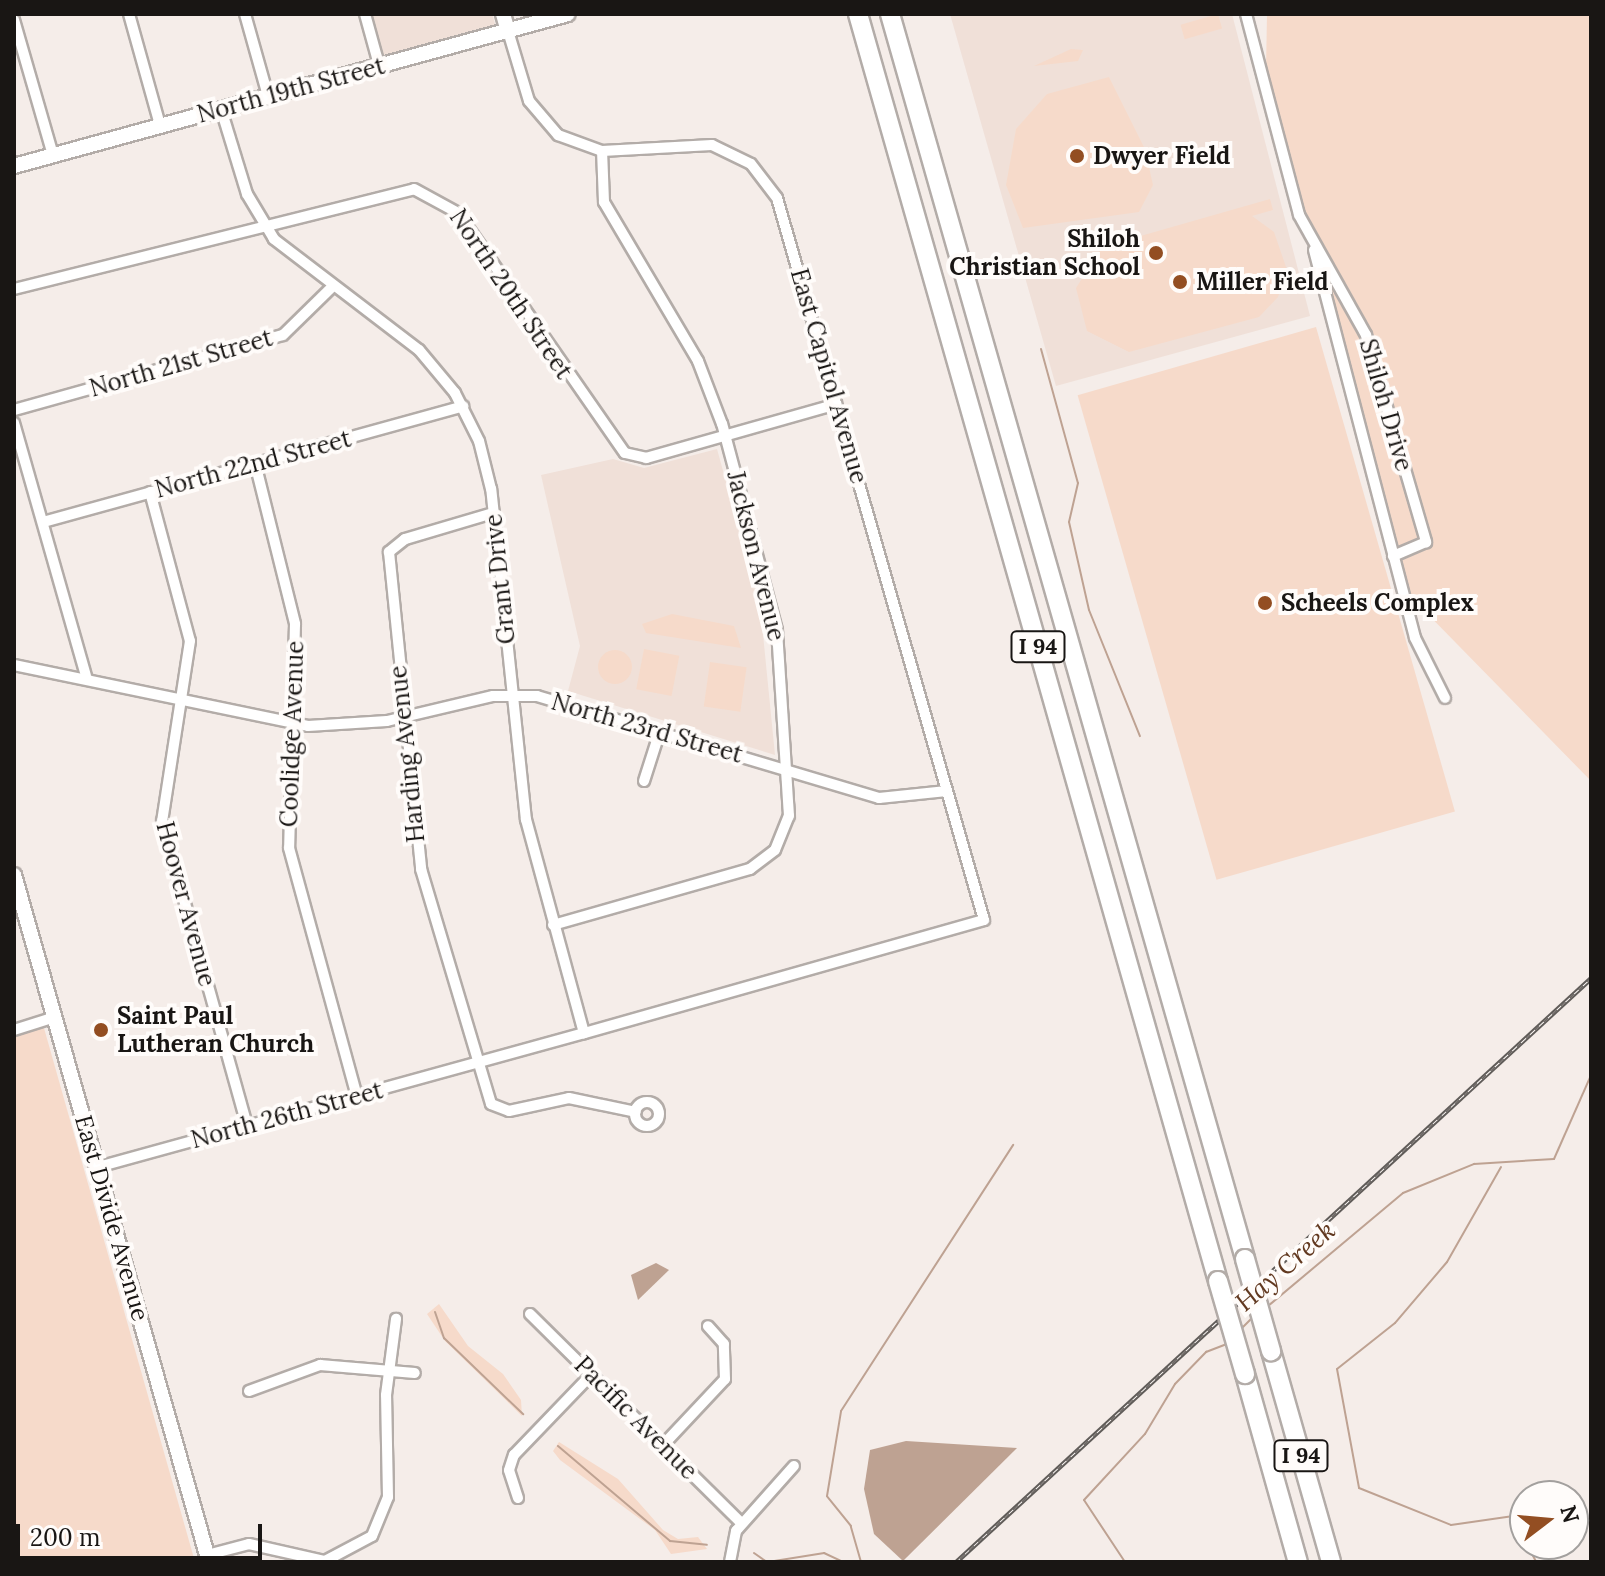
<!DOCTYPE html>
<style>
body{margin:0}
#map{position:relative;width:1605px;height:1576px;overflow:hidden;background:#f5ede9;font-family:Lora,serif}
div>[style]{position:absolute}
.built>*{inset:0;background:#f0e0d8}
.green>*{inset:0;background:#f6daca;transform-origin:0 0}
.round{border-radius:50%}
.water>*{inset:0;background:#bea292}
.stream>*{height:2px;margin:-1px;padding:0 1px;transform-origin:1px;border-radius:1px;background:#bea292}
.roads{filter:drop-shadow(2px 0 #b3aca8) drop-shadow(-2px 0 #b3aca8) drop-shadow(0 2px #b3aca8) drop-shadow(0 -2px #b3aca8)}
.street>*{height:10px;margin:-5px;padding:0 5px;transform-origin:5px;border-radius:5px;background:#fff}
.street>.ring{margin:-5px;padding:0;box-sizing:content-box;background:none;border:10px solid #fff;border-radius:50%}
.secondary>*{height:14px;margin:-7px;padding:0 7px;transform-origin:7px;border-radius:7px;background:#fff}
.highway>*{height:18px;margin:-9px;padding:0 9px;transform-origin:9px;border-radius:9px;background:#fff}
.rail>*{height:5px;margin-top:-2.5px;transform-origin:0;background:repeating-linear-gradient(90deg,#fffcfa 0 6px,#605c59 0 12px);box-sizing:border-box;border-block:2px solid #605c59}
.bridges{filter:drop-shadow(2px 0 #b3aca8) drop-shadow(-2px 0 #b3aca8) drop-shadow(0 2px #b3aca8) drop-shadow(0 -2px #b3aca8)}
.highway-bridge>*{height:18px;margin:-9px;padding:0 9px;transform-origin:9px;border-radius:9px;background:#fff}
.dots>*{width:22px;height:22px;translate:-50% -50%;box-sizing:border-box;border:4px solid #fffcfa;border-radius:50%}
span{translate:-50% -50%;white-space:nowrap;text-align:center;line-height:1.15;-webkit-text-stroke:8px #fffcfa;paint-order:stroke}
.shield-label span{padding:2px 6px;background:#fffcfa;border:2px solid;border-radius:6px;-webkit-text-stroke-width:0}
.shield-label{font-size:22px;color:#191614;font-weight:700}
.street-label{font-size:24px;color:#191614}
.poi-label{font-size:24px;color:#191614;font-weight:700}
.left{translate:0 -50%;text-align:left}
.right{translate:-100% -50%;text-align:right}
.water-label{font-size:26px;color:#623920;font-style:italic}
.frame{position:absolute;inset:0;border:16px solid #191614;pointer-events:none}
.north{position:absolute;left:1509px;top:1480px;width:80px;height:80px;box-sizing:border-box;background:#fffcfa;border:2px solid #a3a09e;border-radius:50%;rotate:74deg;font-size:22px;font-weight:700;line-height:32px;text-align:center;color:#191614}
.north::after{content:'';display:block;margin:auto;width:28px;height:36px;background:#934e22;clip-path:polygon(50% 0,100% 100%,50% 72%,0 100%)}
.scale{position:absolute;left:16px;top:1524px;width:246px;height:36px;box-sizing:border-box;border:4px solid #191614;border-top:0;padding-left:10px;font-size:24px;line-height:28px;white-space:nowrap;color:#191614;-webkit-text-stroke:6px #fffcfa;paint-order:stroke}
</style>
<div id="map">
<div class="built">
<i style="clip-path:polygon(369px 14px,492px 14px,496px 27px,382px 59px)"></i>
<i style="clip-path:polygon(950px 14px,1232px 14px,1310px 316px,1056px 386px)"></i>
<i style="clip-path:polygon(717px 449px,760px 604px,775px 755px,568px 691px,580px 646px,541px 475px,613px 459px,644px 468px)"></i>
</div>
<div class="green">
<i style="left:1218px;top:14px;width:15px;height:39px;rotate:74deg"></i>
<i style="clip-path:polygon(1267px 14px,1591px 14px,1591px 781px,1411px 597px,1266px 70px)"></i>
<i style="clip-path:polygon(1071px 49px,1083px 50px,1078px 61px,1034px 66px)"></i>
<i style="clip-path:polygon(1109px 77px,1145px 149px,1153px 185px,1139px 212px,1023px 228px,1006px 185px,1016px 129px,1047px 94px)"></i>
<i style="clip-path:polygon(1270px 199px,1273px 210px,1252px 216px,1274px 232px,1287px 270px,1278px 297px,1259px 317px,1129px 352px,1087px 331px,1076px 288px,1102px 247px)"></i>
<i style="left:1316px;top:327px;width:504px;height:248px;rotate:74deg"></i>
<i style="clip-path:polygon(672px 614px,734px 626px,741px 648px,646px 633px,642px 624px)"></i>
<i style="left:644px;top:649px;width:36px;height:41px;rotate:11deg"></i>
<i class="round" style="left:598px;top:650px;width:34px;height:34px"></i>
<i style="left:710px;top:662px;width:37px;height:45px;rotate:8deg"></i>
<i style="clip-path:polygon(42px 1021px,195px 1562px,14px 1562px,14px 1037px)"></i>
<i style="clip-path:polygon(439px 1304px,468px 1346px,503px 1374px,521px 1400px,522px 1416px,445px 1341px,427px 1314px)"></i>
<i style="clip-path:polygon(559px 1442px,618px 1479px,663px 1530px,678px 1539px,698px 1537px,707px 1549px,671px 1554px,655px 1530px,560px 1460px,553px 1451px)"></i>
</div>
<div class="water">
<i style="clip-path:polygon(656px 1263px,669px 1270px,638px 1300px,631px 1275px)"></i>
<i style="clip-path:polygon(906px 1441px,1017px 1448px,903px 1561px,874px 1534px,864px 1489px,870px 1450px)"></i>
</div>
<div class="stream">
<i style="left:1041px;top:349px;width:139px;rotate:74.6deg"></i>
<i style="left:1078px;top:483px;width:40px;rotate:103deg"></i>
<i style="left:1069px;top:522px;width:90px;rotate:77.2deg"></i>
<i style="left:1089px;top:610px;width:136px;rotate:68deg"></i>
<i style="left:1591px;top:682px;width:12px;rotate:90deg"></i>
<i style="left:1591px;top:797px;width:13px;rotate:90deg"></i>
<i style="left:1501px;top:1167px;width:109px;rotate:119.6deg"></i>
<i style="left:1447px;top:1262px;width:80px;rotate:130.4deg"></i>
<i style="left:1395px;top:1323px;width:74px;rotate:141.6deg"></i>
<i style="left:1337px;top:1369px;width:121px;rotate:79.5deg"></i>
<i style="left:1359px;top:1488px;width:99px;rotate:21.9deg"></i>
<i style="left:1451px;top:1525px;width:63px;rotate:-8.3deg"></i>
<i style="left:1513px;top:1516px;width:27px;rotate:63deg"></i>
<i style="left:1268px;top:1306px;width:176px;rotate:-39.9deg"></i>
<i style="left:1403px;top:1193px;width:77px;rotate:-22.2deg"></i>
<i style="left:1474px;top:1164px;width:80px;rotate:-3.6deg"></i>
<i style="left:1554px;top:1159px;width:92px;rotate:-66.2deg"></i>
<i style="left:435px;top:1312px;width:28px;rotate:71deg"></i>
<i style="left:444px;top:1338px;width:110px;rotate:43.9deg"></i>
<i style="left:1241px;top:1329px;width:17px;rotate:-45deg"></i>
<i style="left:558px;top:1446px;width:147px;rotate:40.3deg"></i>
<i style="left:670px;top:1541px;width:37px;rotate:6deg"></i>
<i style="left:1527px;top:1544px;width:20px;rotate:63deg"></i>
<i style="left:754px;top:1553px;width:16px;rotate:35deg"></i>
<i style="left:768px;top:1562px;width:57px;rotate:-9.1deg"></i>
<i style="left:824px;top:1553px;width:21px;rotate:25deg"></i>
<i style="left:861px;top:1562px;width:37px;rotate:-106deg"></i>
<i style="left:851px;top:1526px;width:38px;rotate:-129deg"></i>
<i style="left:827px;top:1496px;width:86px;rotate:-80.6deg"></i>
<i style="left:841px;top:1411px;width:317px;rotate:-57.1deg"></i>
<i style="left:1125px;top:1562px;width:74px;rotate:-123.5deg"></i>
<i style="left:1084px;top:1500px;width:90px;rotate:-47.3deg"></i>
<i style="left:1145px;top:1434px;width:58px;rotate:-59deg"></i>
<i style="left:1175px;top:1384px;width:45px;rotate:-45.9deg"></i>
<i style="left:1206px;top:1352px;width:25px;rotate:-21deg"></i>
</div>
<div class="roads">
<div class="street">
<i style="left:129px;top:14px;width:115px;rotate:74.4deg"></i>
<i style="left:245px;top:14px;width:85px;rotate:74.3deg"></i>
<i style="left:365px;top:14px;width:53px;rotate:74.6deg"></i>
<i style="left:1246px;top:14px;width:208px;rotate:75.2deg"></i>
<i style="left:1299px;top:215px;width:137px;rotate:60.8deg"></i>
<i style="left:1366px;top:335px;width:216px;rotate:73.8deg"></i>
<i style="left:1426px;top:542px;width:36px;rotate:157deg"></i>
<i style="left:14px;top:20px;width:141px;rotate:73.9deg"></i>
<i style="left:508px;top:31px;width:73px;rotate:73.3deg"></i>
<i style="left:529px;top:101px;width:45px;rotate:49.5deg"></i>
<i style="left:558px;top:135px;width:47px;rotate:20deg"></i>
<i style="left:602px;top:151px;width:110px;rotate:-3.1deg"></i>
<i style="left:712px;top:145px;width:43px;rotate:26deg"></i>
<i style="left:751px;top:164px;width:43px;rotate:52.6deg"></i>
<i style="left:777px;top:198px;width:751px;rotate:74deg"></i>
<i style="left:984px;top:920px;width:416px;rotate:164.2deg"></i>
<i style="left:1314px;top:250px;width:401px;rotate:75.4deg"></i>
<i style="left:1415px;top:638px;width:67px;rotate:63.4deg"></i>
<i style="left:14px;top:289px;width:412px;rotate:-14deg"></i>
<i style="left:414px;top:189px;width:50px;rotate:28.6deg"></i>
<i style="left:458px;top:213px;width:292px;rotate:55.2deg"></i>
<i style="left:625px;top:453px;width:22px;rotate:13deg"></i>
<i style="left:646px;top:458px;width:198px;rotate:-15.8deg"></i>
<i style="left:14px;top:410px;width:279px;rotate:-15.6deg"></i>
<i style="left:283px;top:335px;width:67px;rotate:-44.4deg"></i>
<i style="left:14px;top:423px;width:263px;rotate:74.1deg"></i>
<i style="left:255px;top:463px;width:166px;rotate:76deg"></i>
<i style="left:295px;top:624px;width:224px;rotate:91.5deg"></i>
<i style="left:289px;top:848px;width:257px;rotate:74.7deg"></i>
<i style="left:150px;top:492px;width:154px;rotate:75deg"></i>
<i style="left:190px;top:641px;width:182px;rotate:98.8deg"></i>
<i style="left:162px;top:821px;width:317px;rotate:74.4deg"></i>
<i style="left:493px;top:513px;width:92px;rotate:163.5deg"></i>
<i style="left:405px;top:539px;width:21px;rotate:141deg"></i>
<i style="left:389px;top:552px;width:319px;rotate:84.2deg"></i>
<i style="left:421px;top:869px;width:245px;rotate:73.4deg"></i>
<i style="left:491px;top:1104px;width:19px;rotate:21deg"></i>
<i style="left:509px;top:1111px;width:61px;rotate:-12.2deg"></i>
<i style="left:569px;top:1098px;width:68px;rotate:11.8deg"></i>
<i style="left:43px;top:522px;width:436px;rotate:-15.4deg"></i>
<i style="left:14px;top:665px;width:300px;rotate:11.7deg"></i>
<i style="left:308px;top:726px;width:79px;rotate:-3.6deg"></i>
<i style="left:387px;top:721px;width:109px;rotate:-13.3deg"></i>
<i style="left:493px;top:696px;width:44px"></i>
<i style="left:537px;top:696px;width:357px;rotate:16.6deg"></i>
<i style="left:879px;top:798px;width:68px;rotate:-5.9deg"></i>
<i style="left:644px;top:781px;width:52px;rotate:-72.3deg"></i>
<i style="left:553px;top:925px;width:205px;rotate:-15.9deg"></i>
<i style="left:750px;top:869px;width:31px;rotate:-37deg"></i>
<i style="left:775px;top:850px;width:37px;rotate:-68deg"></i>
<i style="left:789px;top:816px;width:186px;rotate:-93.7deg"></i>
<i style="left:777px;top:630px;width:213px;rotate:-104.9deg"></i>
<i style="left:722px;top:424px;width:67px;rotate:-110.9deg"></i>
<i style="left:698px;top:361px;width:185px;rotate:-120.6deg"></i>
<i style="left:604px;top:202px;width:51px;rotate:-92.2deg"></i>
<i style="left:14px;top:1030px;width:43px;rotate:-17.6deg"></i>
<i class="ring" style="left:635px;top:1102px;width:14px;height:14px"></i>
<i style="left:98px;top:1167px;width:504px;rotate:-15.41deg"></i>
<i style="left:584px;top:1033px;width:221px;rotate:-105.2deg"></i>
<i style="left:526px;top:820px;width:333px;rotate:-96deg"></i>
<i style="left:491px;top:489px;width:49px;rotate:-104deg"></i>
<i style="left:479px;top:441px;width:54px;rotate:-116.6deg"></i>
<i style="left:455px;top:393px;width:56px;rotate:-129.9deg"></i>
<i style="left:419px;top:350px;width:183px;rotate:-142.6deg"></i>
<i style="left:274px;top:239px;width:52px;rotate:-121deg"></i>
<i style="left:247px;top:194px;width:89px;rotate:-107deg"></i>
<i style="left:530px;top:1314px;width:297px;rotate:44.7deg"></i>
<i style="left:249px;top:1391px;width:76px;rotate:-20.1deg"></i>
<i style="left:320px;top:1365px;width:95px;rotate:4.8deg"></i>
<i style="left:664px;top:1444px;width:89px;rotate:-46.8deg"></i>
<i style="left:725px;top:1379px;width:35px;rotate:-92deg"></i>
<i style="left:724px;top:1344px;width:24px;rotate:-132deg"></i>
<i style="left:518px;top:1498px;width:29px;rotate:-108deg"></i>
<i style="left:509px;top:1470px;width:16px;rotate:-72deg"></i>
<i style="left:514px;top:1455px;width:112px;rotate:-46.1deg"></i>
<i style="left:207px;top:1555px;width:43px;rotate:-14.7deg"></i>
<i style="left:249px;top:1544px;width:78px;rotate:12.6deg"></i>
<i style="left:325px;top:1561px;width:53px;rotate:-28deg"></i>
<i style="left:372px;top:1536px;width:42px;rotate:-67.7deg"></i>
<i style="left:388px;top:1497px;width:102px;rotate:-91.1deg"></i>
<i style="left:386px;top:1395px;width:77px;rotate:-82.5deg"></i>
<i style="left:730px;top:1562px;width:32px;rotate:-79deg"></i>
<i style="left:736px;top:1531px;width:87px;rotate:-48.3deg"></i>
</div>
<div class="secondary">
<i style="left:503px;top:14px;width:18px;rotate:74deg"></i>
<i style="left:14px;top:166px;width:574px;rotate:-15.34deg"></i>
<i style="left:14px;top:875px;width:714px;rotate:74.15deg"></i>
</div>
<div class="highway">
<i style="left:858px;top:14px;width:1317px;rotate:74.14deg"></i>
<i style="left:890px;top:14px;width:1295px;rotate:74.08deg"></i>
<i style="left:1271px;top:1351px;width:219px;rotate:74.1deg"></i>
<i style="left:1245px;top:1374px;width:195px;rotate:74.3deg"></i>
</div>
</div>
<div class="rail">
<i style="left:956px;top:1562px;width:863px;rotate:-42.6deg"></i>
</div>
<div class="bridges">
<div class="highway-bridge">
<i style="left:1245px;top:1259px;width:96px;rotate:74.2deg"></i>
<i style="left:1218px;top:1281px;width:97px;rotate:73.8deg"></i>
</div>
</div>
<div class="dots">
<i style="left:1077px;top:156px;background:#934e22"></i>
<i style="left:1156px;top:253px;background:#934e22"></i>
<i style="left:1180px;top:282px;background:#934e22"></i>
<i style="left:1265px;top:603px;background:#934e22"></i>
<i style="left:101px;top:1030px;background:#934e22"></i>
</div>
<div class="shield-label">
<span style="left:1038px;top:647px">I 94</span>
<span style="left:1301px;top:1456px">I 94</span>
</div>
<div class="street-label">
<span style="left:291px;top:90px;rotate:-15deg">North 19th Street</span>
<span style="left:511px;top:294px;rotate:56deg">North 20th Street</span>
<span style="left:181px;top:363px;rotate:-16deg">North 21st Street</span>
<span style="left:829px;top:376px;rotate:74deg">East Capitol Avenue</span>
<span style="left:1386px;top:405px;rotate:74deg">Shiloh Drive</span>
<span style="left:253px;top:464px;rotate:-15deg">North 22nd Street</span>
<span style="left:756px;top:556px;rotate:76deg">Jackson Avenue</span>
<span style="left:500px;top:579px;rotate:-96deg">Grant Drive</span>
<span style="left:647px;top:728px;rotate:16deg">North 23rd Street</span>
<span style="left:292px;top:734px;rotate:-88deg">Coolidge Avenue</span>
<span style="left:407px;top:754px;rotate:-96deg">Harding Avenue</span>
<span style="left:186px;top:904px;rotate:75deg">Hoover Avenue</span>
<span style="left:287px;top:1115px;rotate:-15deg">North 26th Street</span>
<span style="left:112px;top:1218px;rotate:74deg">East Divide Avenue</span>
<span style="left:636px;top:1418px;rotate:45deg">Pacific Avenue</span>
</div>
<div class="poi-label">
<span class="left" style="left:1093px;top:156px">Dwyer Field</span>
<span class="right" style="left:1140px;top:253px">Shiloh<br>Christian School</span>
<span class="left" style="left:1196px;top:282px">Miller Field</span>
<span class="left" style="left:1281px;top:603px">Scheels Complex</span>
<span class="left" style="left:117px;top:1030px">Saint Paul<br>Lutheran Church</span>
</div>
<div class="water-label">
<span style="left:1285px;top:1266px;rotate:-41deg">Hay Creek</span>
</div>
<div class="frame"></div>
<div class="north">N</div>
<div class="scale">200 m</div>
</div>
